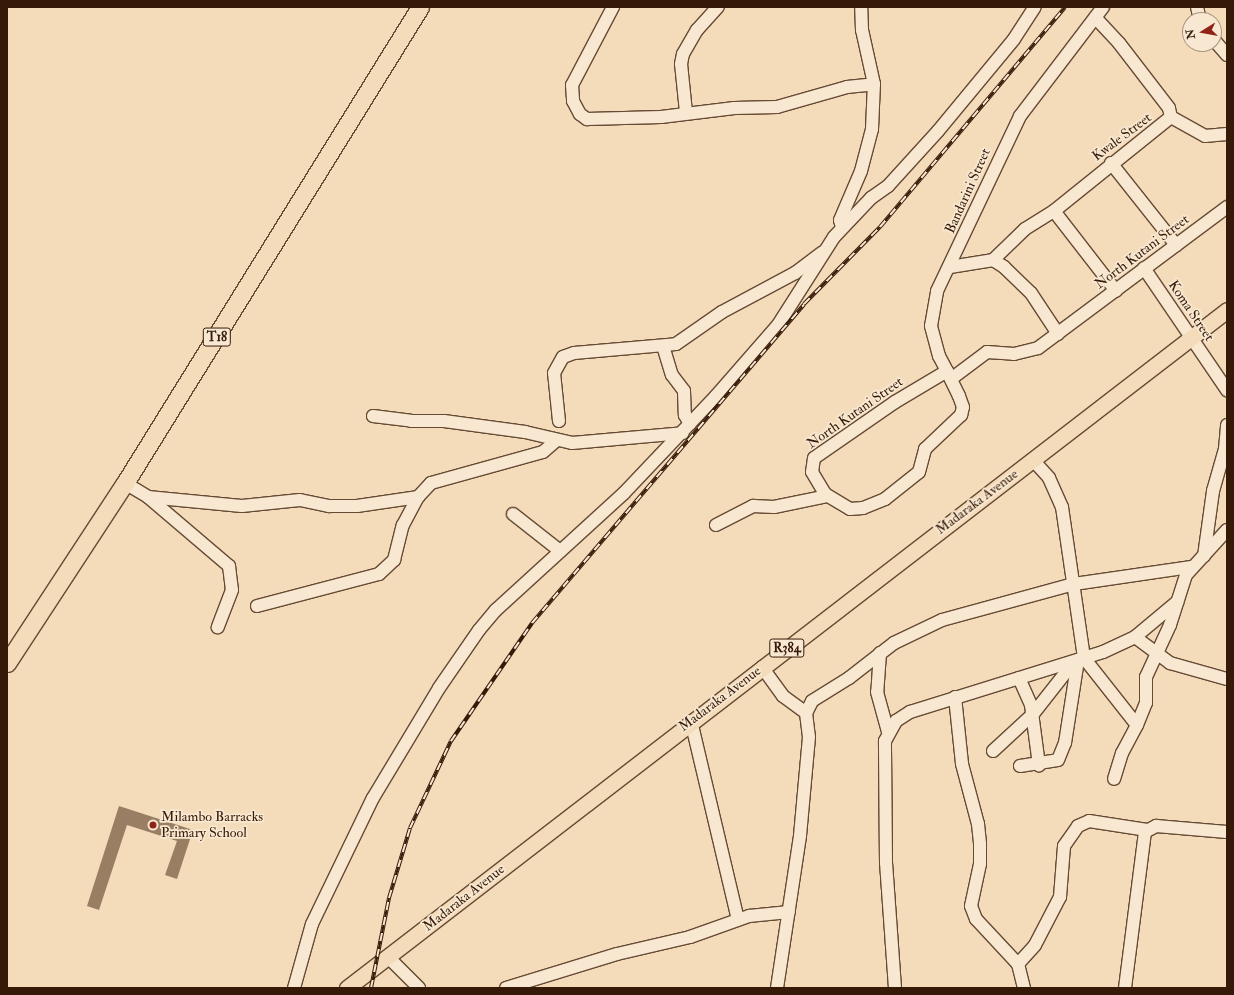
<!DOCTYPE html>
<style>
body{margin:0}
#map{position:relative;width:1234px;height:995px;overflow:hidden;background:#f4dbb9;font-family:"IM FELL Double Pica",serif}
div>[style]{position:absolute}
.building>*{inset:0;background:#997e64}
.roads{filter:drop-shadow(1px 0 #664a34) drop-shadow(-1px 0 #664a34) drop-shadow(0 1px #664a34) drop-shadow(0 -1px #664a34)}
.minor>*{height:12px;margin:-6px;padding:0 6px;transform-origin:6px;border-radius:6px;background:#f8e8d2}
.major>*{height:15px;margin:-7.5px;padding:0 7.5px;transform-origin:7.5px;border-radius:7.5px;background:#f4dbb9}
.highway>*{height:17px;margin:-8.5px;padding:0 8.5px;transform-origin:8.5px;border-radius:8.5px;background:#f4dbb9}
.rail>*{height:4px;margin-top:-2px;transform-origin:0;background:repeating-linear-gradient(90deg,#f8e8d2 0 8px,#361a07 0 16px);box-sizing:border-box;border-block:1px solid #361a07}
.dots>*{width:11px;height:11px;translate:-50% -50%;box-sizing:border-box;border:2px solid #f8e8d2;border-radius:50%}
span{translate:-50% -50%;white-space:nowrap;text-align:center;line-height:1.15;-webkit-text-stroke:3.5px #f8e8d2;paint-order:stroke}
.shield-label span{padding:1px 3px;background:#f8e8d2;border:1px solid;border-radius:3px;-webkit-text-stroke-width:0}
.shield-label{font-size:13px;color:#361a07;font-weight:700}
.street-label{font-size:14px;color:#361a07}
.poi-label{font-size:14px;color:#361a07}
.left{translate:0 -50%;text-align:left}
.frame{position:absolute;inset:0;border:8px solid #361a07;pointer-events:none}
.north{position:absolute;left:1182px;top:12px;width:40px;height:40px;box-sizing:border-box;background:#f8e8d2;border:1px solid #aa9681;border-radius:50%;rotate:259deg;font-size:11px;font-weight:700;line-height:16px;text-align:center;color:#361a07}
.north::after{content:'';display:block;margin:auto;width:14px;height:18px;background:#8f2418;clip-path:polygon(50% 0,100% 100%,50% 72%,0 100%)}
</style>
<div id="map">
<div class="building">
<i style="clip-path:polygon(119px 806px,193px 830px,177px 879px,165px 875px,177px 841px,127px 825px,99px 910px,87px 906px)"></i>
</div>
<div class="roads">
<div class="minor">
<i style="left:613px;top:7px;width:88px;rotate:117.7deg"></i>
<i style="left:572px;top:85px;width:16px;rotate:86deg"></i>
<i style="left:573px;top:101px;width:15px;rotate:62deg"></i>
<i style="left:580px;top:114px;width:9px;rotate:36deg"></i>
<i style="left:587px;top:119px;width:74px;rotate:-1.5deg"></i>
<i style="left:661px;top:117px;width:74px;rotate:-7deg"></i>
<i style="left:734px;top:108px;width:43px;rotate:-1.3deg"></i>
<i style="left:777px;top:107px;width:73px;rotate:-15.9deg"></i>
<i style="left:847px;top:87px;width:27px;rotate:-6deg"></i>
<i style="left:1197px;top:7px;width:13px;rotate:77deg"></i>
<i style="left:1214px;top:40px;width:20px;rotate:49deg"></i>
<i style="left:686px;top:112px;width:48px;rotate:-95.9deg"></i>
<i style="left:681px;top:64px;width:10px;rotate:-79deg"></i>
<i style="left:683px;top:54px;width:28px;rotate:-60deg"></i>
<i style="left:697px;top:30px;width:31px;rotate:-48deg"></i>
<i style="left:1171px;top:117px;width:39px;rotate:29deg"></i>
<i style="left:1205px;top:136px;width:22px;rotate:-5deg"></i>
<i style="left:1111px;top:163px;width:105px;rotate:51.6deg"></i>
<i style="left:1054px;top:211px;width:101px;rotate:52.2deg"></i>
<i style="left:842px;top:227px;width:7px;rotate:-106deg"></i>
<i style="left:840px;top:220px;width:53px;rotate:-66.8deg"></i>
<i style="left:861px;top:171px;width:43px;rotate:-75.3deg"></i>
<i style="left:872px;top:129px;width:45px;rotate:-87.5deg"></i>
<i style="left:874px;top:84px;width:55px;rotate:-102.5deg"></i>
<i style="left:862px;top:30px;width:23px;rotate:-92deg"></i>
<i style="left:993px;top:260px;width:45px;rotate:-44.1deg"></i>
<i style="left:1025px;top:229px;width:34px;rotate:-32deg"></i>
<i style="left:1054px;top:211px;width:150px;rotate:-38.8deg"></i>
<i style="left:1171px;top:117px;width:9px;rotate:-103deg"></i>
<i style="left:1169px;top:108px;width:82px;rotate:-127.6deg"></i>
<i style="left:1119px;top:43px;width:35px;rotate:-133deg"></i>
<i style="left:950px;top:267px;width:44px;rotate:-9.2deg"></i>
<i style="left:993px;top:260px;width:13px;rotate:32deg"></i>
<i style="left:1004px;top:267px;width:37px;rotate:44deg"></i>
<i style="left:1031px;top:293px;width:49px;rotate:56.6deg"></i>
<i style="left:1144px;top:268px;width:148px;rotate:55.8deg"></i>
<i style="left:663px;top:346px;width:30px;rotate:73deg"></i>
<i style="left:672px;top:375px;width:20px;rotate:53deg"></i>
<i style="left:684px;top:391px;width:24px;rotate:88deg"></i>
<i style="left:685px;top:415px;width:10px;rotate:61deg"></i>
<i style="left:947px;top:371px;width:61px;rotate:149.2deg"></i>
<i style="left:895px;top:402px;width:98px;rotate:145.3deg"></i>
<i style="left:814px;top:458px;width:14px;rotate:98deg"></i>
<i style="left:812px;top:472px;width:26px;rotate:59deg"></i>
<i style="left:825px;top:494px;width:29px;rotate:31deg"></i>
<i style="left:850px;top:509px;width:13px;rotate:-4deg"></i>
<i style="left:863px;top:508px;width:24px;rotate:-22deg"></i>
<i style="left:885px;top:499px;width:43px;rotate:-38.5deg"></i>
<i style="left:919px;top:472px;width:24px;rotate:-75deg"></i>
<i style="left:925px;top:449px;width:50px;rotate:-43.4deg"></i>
<i style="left:961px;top:415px;width:8px;rotate:-76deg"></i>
<i style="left:963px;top:407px;width:12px;rotate:-110deg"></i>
<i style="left:959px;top:396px;width:28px;rotate:-116deg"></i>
<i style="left:947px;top:371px;width:17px;rotate:-118deg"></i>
<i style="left:939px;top:356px;width:31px;rotate:-105deg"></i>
<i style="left:931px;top:326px;width:36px;rotate:-80deg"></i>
<i style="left:937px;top:291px;width:194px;rotate:-64.6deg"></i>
<i style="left:1020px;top:116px;width:137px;rotate:-52.7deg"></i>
<i style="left:951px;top:379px;width:45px;rotate:-36.9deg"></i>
<i style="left:987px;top:352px;width:27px;rotate:4deg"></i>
<i style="left:1014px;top:354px;width:25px;rotate:-14deg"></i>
<i style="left:1038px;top:348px;width:236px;rotate:-36.7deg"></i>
<i style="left:373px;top:416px;width:38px;rotate:7deg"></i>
<i style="left:411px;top:421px;width:33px"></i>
<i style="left:444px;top:421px;width:82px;rotate:7.7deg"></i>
<i style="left:525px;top:432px;width:48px;rotate:13.2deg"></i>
<i style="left:572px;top:443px;width:111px;rotate:-5.1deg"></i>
<i style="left:559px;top:421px;width:48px;rotate:-95.9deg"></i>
<i style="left:554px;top:373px;width:18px;rotate:-61deg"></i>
<i style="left:563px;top:357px;width:12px;rotate:-20deg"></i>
<i style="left:574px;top:353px;width:102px;rotate:-5deg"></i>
<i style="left:676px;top:344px;width:56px;rotate:-34.8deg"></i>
<i style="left:722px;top:312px;width:83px;rotate:-28.1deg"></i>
<i style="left:795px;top:273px;width:34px;rotate:-37deg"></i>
<i style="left:1033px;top:460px;width:24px;rotate:48deg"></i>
<i style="left:1049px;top:478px;width:32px;rotate:66deg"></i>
<i style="left:1062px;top:507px;width:153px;rotate:81.7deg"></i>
<i style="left:1084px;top:658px;width:85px;rotate:51.7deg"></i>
<i style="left:1137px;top:725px;width:32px;rotate:118deg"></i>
<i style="left:1122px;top:753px;width:27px;rotate:107deg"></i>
<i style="left:125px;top:483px;width:27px;rotate:31deg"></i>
<i style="left:148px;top:497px;width:94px;rotate:5.5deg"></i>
<i style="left:242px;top:506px;width:58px;rotate:-5.9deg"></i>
<i style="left:300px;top:500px;width:30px;rotate:12deg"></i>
<i style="left:329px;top:506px;width:28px"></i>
<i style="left:357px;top:506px;width:62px;rotate:-8.4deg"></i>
<i style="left:148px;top:497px;width:106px;rotate:40.4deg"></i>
<i style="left:229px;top:566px;width:24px;rotate:83deg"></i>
<i style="left:232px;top:590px;width:40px;rotate:111deg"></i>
<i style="left:513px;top:514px;width:60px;rotate:38.2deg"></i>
<i style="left:716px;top:525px;width:42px;rotate:-27.2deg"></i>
<i style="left:753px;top:506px;width:21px;rotate:3deg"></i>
<i style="left:774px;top:507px;width:54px;rotate:-11.7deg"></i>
<i style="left:1204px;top:556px;width:66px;rotate:-82.1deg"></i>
<i style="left:1213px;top:491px;width:44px;rotate:-74.1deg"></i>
<i style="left:1225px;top:449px;width:24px;rotate:-85deg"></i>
<i style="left:257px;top:606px;width:126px;rotate:-14.7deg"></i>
<i style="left:379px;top:574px;width:21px;rotate:-43deg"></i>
<i style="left:394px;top:560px;width:36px;rotate:-76deg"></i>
<i style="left:403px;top:525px;width:32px;rotate:-62deg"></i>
<i style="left:418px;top:497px;width:19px;rotate:-47deg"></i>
<i style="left:431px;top:483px;width:116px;rotate:-15.5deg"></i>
<i style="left:543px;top:452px;width:18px;rotate:-41deg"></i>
<i style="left:1135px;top:637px;width:44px;rotate:36.6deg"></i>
<i style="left:1170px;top:663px;width:59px;rotate:15.7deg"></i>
<i style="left:880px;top:653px;width:39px;rotate:94deg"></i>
<i style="left:877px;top:692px;width:41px;rotate:74.6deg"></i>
<i style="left:762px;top:667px;width:36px;rotate:54deg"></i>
<i style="left:783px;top:696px;width:29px;rotate:36deg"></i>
<i style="left:806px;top:713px;width:24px;rotate:83deg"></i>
<i style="left:809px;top:737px;width:99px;rotate:95.2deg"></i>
<i style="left:800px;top:836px;width:154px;rotate:98.6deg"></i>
<i style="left:1019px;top:678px;width:30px;rotate:66deg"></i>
<i style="left:1031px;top:705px;width:61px;rotate:82.4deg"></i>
<i style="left:955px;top:697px;width:67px;rotate:84deg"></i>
<i style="left:962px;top:764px;width:62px;rotate:75.1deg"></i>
<i style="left:978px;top:824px;width:20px;rotate:84deg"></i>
<i style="left:980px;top:844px;width:20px;rotate:90deg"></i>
<i style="left:980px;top:864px;width:43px;rotate:102.1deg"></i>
<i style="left:971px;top:906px;width:14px;rotate:69deg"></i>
<i style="left:976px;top:919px;width:62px;rotate:47deg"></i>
<i style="left:1018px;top:964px;width:25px;rotate:76deg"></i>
<i style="left:806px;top:713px;width:13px;rotate:-63deg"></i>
<i style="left:812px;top:701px;width:44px;rotate:-31.9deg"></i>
<i style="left:849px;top:678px;width:57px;rotate:-37.9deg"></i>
<i style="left:894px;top:643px;width:53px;rotate:-25.6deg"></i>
<i style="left:942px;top:620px;width:137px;rotate:-15.3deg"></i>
<i style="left:1074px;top:584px;width:117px;rotate:-8.3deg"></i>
<i style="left:691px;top:721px;width:204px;rotate:76.7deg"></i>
<i style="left:1137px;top:725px;width:24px;rotate:-68deg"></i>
<i style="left:1146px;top:703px;width:26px;rotate:-90deg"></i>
<i style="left:1146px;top:677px;width:57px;rotate:-65.2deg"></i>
<i style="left:1170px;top:625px;width:52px;rotate:-72.3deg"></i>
<i style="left:1186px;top:575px;width:61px;rotate:-47.7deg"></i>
<i style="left:993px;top:751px;width:54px;rotate:-42.8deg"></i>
<i style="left:1033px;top:714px;width:53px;rotate:-51.8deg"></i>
<i style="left:1066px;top:672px;width:9px;rotate:-72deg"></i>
<i style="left:1020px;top:766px;width:38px;rotate:-9deg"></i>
<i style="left:1058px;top:760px;width:18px;rotate:-68deg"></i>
<i style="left:1065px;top:743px;width:84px;rotate:-81.1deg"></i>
<i style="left:388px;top:957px;width:44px;rotate:45deg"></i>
<i style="left:1018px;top:964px;width:25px;rotate:-48deg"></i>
<i style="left:1035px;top:945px;width:54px;rotate:-62.5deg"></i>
<i style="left:1060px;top:897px;width:51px;rotate:-85.5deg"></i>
<i style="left:1064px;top:846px;width:24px;rotate:-55deg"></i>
<i style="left:1078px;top:826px;width:12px;rotate:-24deg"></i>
<i style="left:1089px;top:821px;width:59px;rotate:8.8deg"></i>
<i style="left:294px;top:988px;width:66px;rotate:-74.3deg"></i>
<i style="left:312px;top:924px;width:140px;rotate:-64.2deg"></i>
<i style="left:373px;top:798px;width:128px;rotate:-59deg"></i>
<i style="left:439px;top:688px;width:70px;rotate:-55.4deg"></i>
<i style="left:479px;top:630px;width:26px;rotate:-50deg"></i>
<i style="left:496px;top:610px;width:173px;rotate:-42.4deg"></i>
<i style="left:624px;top:493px;width:134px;rotate:-46.5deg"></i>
<i style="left:716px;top:396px;width:94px;rotate:-48.9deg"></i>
<i style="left:778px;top:325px;width:104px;rotate:-57.5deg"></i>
<i style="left:834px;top:237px;width:54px;rotate:-46.5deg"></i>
<i style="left:871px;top:198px;width:21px;rotate:-35deg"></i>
<i style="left:888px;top:186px;width:74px;rotate:-47.7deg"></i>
<i style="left:938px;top:131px;width:119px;rotate:-50.4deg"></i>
<i style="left:1014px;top:39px;width:38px;rotate:-57deg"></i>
<i style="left:506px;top:988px;width:116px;rotate:-17deg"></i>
<i style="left:617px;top:954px;width:75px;rotate:-13.1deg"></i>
<i style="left:690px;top:937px;width:63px;rotate:-19.6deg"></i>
<i style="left:749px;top:916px;width:40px;rotate:-5.7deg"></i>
<i style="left:895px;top:988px;width:125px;rotate:-94.1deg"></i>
<i style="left:886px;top:863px;width:122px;rotate:-90.5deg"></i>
<i style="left:885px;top:741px;width:23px;rotate:-61deg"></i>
<i style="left:896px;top:721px;width:17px;rotate:-33deg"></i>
<i style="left:910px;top:712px;width:202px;rotate:-17.3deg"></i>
<i style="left:1103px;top:652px;width:35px;rotate:-25deg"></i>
<i style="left:1135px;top:637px;width:55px;rotate:-39.8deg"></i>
<i style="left:1125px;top:988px;width:157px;rotate:-82.7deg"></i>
<i style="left:1145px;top:832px;width:13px;rotate:-29deg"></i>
<i style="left:1156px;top:826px;width:71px;rotate:4.8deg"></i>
</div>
<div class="major">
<i style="left:347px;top:988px;width:1111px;rotate:-37.61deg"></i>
</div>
<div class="highway">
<i style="left:7px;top:663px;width:215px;rotate:-56.8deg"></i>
<i style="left:125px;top:483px;width:560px;rotate:-58.21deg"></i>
</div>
</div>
<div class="rail">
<i style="left:371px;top:988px;width:92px;rotate:-78.7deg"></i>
<i style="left:389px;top:898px;width:73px;rotate:-73.3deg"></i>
<i style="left:410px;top:828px;width:96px;rotate:-64.8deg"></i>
<i style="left:451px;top:741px;width:143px;rotate:-55.5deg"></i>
<i style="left:532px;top:623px;width:419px;rotate:-49.5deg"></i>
<i style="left:804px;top:304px;width:108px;rotate:-45.4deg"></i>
<i style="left:880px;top:227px;width:287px;rotate:-49.9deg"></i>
</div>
<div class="dots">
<i style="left:153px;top:825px;background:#8f2418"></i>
</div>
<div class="shield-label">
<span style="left:217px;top:337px">T18</span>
<span style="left:787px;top:648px">R384</span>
</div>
<div class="street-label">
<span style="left:1122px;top:137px;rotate:-37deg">Kwale Street</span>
<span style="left:968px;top:191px;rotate:-66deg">Bandarini Street</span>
<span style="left:1142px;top:252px;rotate:-37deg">North Kutani Street</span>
<span style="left:1191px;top:311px;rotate:56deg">Koma Street</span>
<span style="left:855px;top:413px;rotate:-35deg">North Kutani Street</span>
<span style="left:977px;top:502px;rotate:-37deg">Madaraka Avenue</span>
<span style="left:720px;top:699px;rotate:-37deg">Madaraka Avenue</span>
<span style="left:464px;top:898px;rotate:-38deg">Madaraka Avenue</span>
</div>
<div class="poi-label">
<span class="left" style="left:161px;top:825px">Milambo Barracks<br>Primary School</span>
</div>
<div class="frame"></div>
<div class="north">N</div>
</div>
